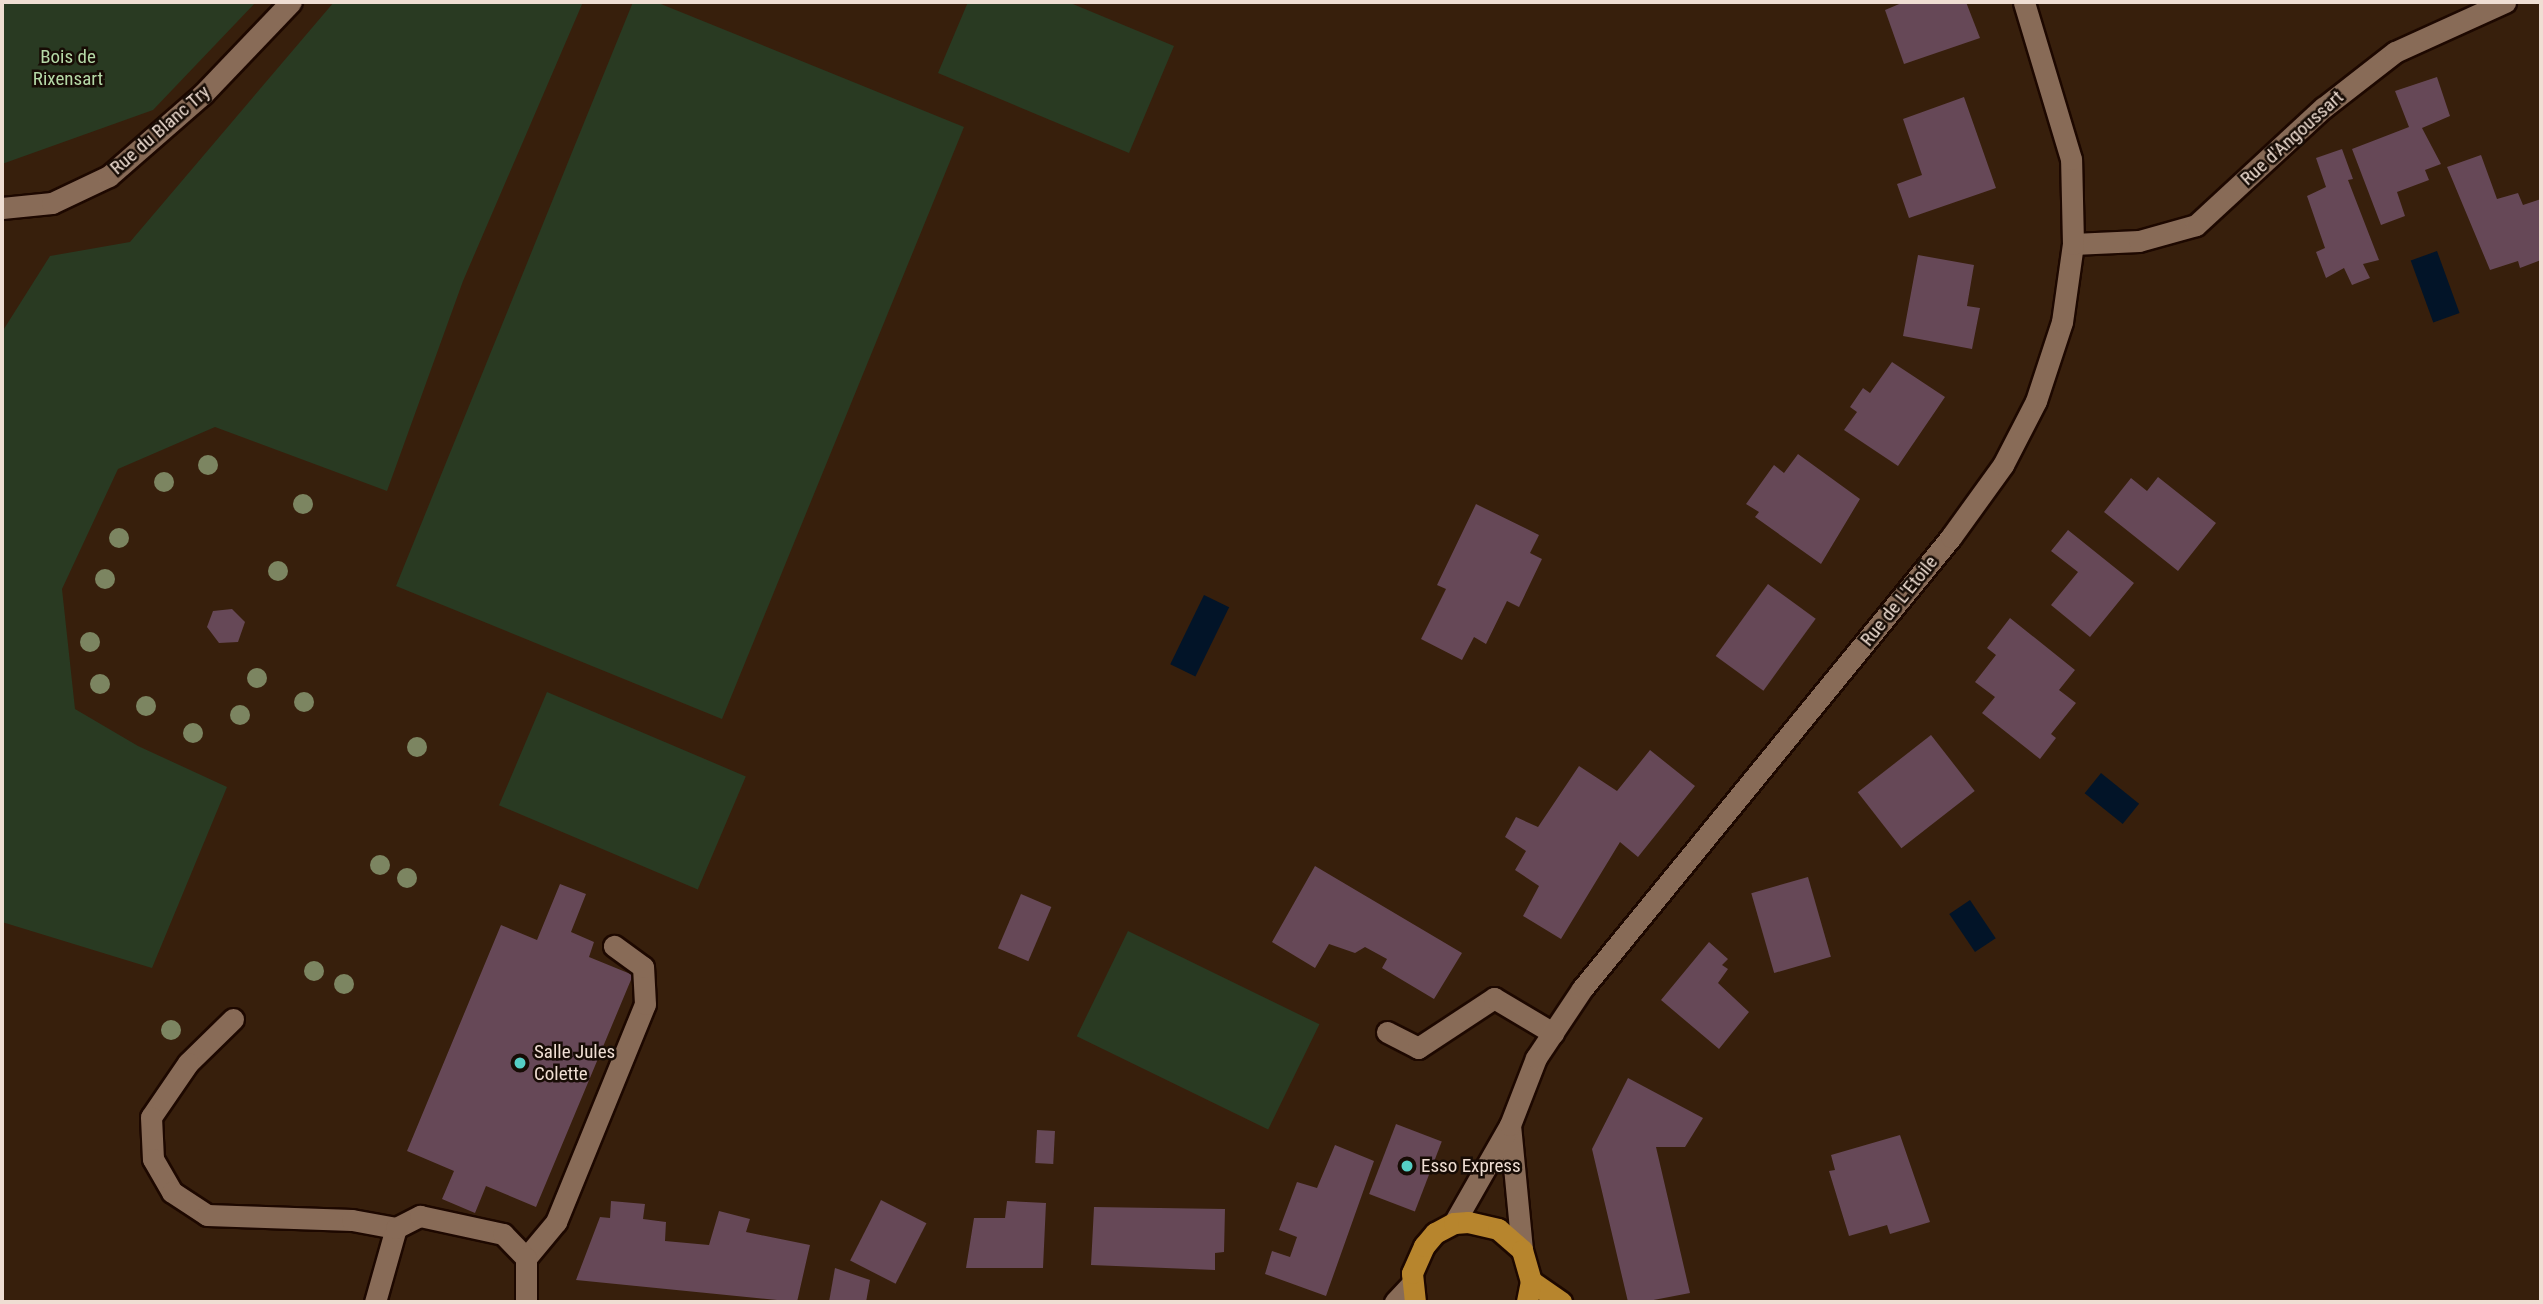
<!DOCTYPE html>
<style>
body{margin:0}
#map{position:relative;width:2543px;height:1304px;overflow:hidden;background:#371f0c;font-family:"Roboto Condensed",sans-serif}
div>[style]{position:absolute}
.green>*{inset:0;background:#293a22;transform-origin:0 0}
.water>*{inset:0;background:#021428;transform-origin:0 0}
.building>*{inset:0;background:#664857;transform-origin:0 0}
.roads{filter:drop-shadow(2px 0 #1d0800) drop-shadow(-2px 0 #1d0800) drop-shadow(0 2px #1d0800) drop-shadow(0 -2px #1d0800)}
.minor>*{height:21px;margin:-10.5px;padding:0 10.5px;transform-origin:10.5px;border-radius:10.5px;background:#886b57}
.major>*{height:21px;margin:-10.5px;padding:0 10.5px;transform-origin:10.5px;border-radius:10.5px;background:#b7852d}
.trees>*{width:20px;height:20px;margin:-10px;border-radius:50%;background:#7c8561}
.dots>*{width:19px;height:19px;translate:-50% -50%;box-sizing:border-box;border:4px solid #170c05;border-radius:50%}
span{translate:-50% -50%;white-space:nowrap;text-align:center;line-height:1.15;-webkit-text-stroke:5px #170c05;paint-order:stroke}
.park-label{font-size:19px;color:#b5d9a7}
.street-label{font-size:19px;color:#efded3}
.poi-label{font-size:19px;color:#efded3}
.left{translate:0 -50%;text-align:left}
.frame{position:absolute;inset:0;border:4px solid #efded3;pointer-events:none}
</style>
<div id="map">
<div class="green">
<i style="clip-path:polygon(2px 2px,256px 2px,153px 110px,2px 164px)"></i>
<i style="clip-path:polygon(334px 2px,583px 2px,463px 281px,387px 491px,215px 427px,118px 469px,62px 589px,75px 709px,138px 746px,227px 787px,152px 968px,2px 922px,2px 332px,50px 256px,130px 242px)"></i>
<i style="clip-path:polygon(633px 2px,656px 2px,964px 127px,722px 719px,396px 586px)"></i>
<i style="clip-path:polygon(968px 2px,1068px 2px,1174px 46px,1129px 153px,938px 73px)"></i>
<i style="left:547px;top:692px;width:216px;height:123px;rotate:23deg"></i>
<i style="left:1128px;top:931px;width:213px;height:117px;rotate:26deg"></i>
</div>
<div class="water">
<i style="left:2437px;top:251px;width:66px;height:28px;rotate:70deg"></i>
<i style="left:1204px;top:595px;width:28px;height:77px;rotate:26deg"></i>
<i style="left:2101px;top:773px;width:49px;height:26px;rotate:39deg"></i>
<i style="left:1970px;top:900px;width:46px;height:25px;rotate:56deg"></i>
</div>
<div class="building">
<i style="clip-path:polygon(1904px 2px,1966px 2px,1980px 38px,1904px 64px,1885px 10px)"></i>
<i style="clip-path:polygon(2437px 77px,2450px 116px,2422px 128px,2441px 164px,2425px 170px,2429px 180px,2397px 192px,2405px 216px,2381px 225px,2352px 149px,2409px 127px,2395px 91px)"></i>
<i style="clip-path:polygon(1964px 97px,1996px 188px,1909px 218px,1897px 184px,1922px 175px,1903px 119px)"></i>
<i style="clip-path:polygon(2342px 149px,2353px 179px,2348px 180px,2379px 260px,2363px 264px,2370px 278px,2352px 285px,2344px 268px,2326px 278px,2316px 252px,2325px 248px,2307px 196px,2326px 187px,2316px 158px)"></i>
<i style="clip-path:polygon(2481px 155px,2497px 199px,2518px 193px,2523px 205px,2541px 199px,2541px 260px,2520px 268px,2518px 261px,2490px 270px,2447px 167px)"></i>
<i style="clip-path:polygon(1918px 255px,1974px 265px,1967px 306px,1980px 308px,1972px 349px,1903px 336px)"></i>
<i style="clip-path:polygon(1892px 362px,1945px 397px,1898px 466px,1844px 430px,1857px 412px,1850px 407px,1863px 388px,1870px 393px)"></i>
<i style="clip-path:polygon(1798px 454px,1860px 499px,1821px 564px,1755px 517px,1759px 512px,1746px 504px,1774px 465px,1784px 473px)"></i>
<i style="clip-path:polygon(2158px 477px,2216px 523px,2178px 571px,2104px 512px,2131px 478px,2147px 491px)"></i>
<i style="clip-path:polygon(1476px 504px,1539px 535px,1530px 553px,1542px 559px,1519px 607px,1507px 601px,1486px 644px,1474px 637px,1462px 660px,1421px 639px,1446px 589px,1437px 585px)"></i>
<i style="clip-path:polygon(2068px 530px,2134px 583px,2090px 637px,2051px 605px,2078px 572px,2051px 551px)"></i>
<i style="left:1768px;top:584px;width:59px;height:89px;rotate:36deg"></i>
<i style="clip-path:polygon(232px 609px,245px 622px,238px 642px,219px 643px,207px 627px,213px 611px)"></i>
<i style="clip-path:polygon(2010px 618px,2075px 670px,2059px 690px,2076px 703px,2051px 734px,2056px 738px,2040px 759px,1982px 713px,1995px 697px,1975px 682px,1996px 655px,1987px 648px)"></i>
<i style="left:1931px;top:735px;width:71px;height:93px;rotate:52deg"></i>
<i style="clip-path:polygon(1650px 750px,1695px 786px,1638px 857px,1620px 842px,1561px 939px,1523px 916px,1539px 886px,1515px 870px,1526px 851px,1505px 837px,1516px 817px,1538px 827px,1579px 766px,1617px 791px)"></i>
<i style="clip-path:polygon(1315px 866px,1462px 953px,1434px 999px,1382px 968px,1387px 959px,1365px 947px,1355px 953px,1329px 944px,1315px 968px,1272px 942px)"></i>
<i style="left:1808px;top:877px;width:83px;height:59px;rotate:74deg"></i>
<i style="clip-path:polygon(560px 884px,586px 894px,571px 932px,594px 942px,589px 957px,633px 975px,536px 1207px,486px 1186px,475px 1213px,442px 1199px,454px 1171px,407px 1151px,501px 925px,537px 940px)"></i>
<i style="left:1021px;top:894px;width:33px;height:59px;rotate:23deg"></i>
<i style="clip-path:polygon(1709px 942px,1728px 959px,1722px 965px,1728px 969px,1718px 983px,1749px 1012px,1719px 1049px,1661px 1000px)"></i>
<i style="clip-path:polygon(1628px 1078px,1703px 1118px,1685px 1147px,1656px 1147px,1690px 1293px,1643px 1302px,1628px 1302px,1592px 1149px)"></i>
<i style="left:1396px;top:1124px;width:49px;height:75px;rotate:21deg"></i>
<i style="left:1037px;top:1130px;width:18px;height:33px;rotate:3deg"></i>
<i style="clip-path:polygon(1900px 1135px,1930px 1222px,1890px 1234px,1887px 1225px,1849px 1236px,1829px 1171px,1835px 1170px,1831px 1155px)"></i>
<i style="clip-path:polygon(1335px 1145px,1374px 1161px,1326px 1296px,1265px 1274px,1272px 1251px,1290px 1257px,1297px 1237px,1279px 1230px,1297px 1182px,1317px 1188px)"></i>
<i style="left:881px;top:1200px;width:51px;height:68px;rotate:27deg"></i>
<i style="clip-path:polygon(611px 1201px,645px 1204px,643px 1219px,666px 1222px,665px 1241px,709px 1245px,719px 1211px,750px 1219px,746px 1232px,810px 1245px,797px 1302px,576px 1280px,600px 1217px,610px 1218px)"></i>
<i style="clip-path:polygon(1007px 1201px,1046px 1203px,1043px 1268px,966px 1268px,974px 1218px,1005px 1218px)"></i>
<i style="clip-path:polygon(1094px 1207px,1225px 1209px,1224px 1252px,1215px 1253px,1215px 1270px,1091px 1265px)"></i>
<i style="clip-path:polygon(835px 1268px,870px 1280px,866px 1302px,829px 1302px)"></i>
</div>
<div class="roads">
<div class="minor">
<i style="left:2px;top:208px;width:50px;rotate:-5.7deg"></i>
<i style="left:52px;top:203px;width:63px;rotate:-25.3deg"></i>
<i style="left:109px;top:176px;width:125px;rotate:-41.1deg"></i>
<i style="left:203px;top:94px;width:127px;rotate:-46.3deg"></i>
<i style="left:2073px;top:244px;width:66px;rotate:-2.6deg"></i>
<i style="left:2139px;top:241px;width:59px;rotate:-15.7deg"></i>
<i style="left:2196px;top:225px;width:173px;rotate:-42.7deg"></i>
<i style="left:2323px;top:108px;width:91px;rotate:-37.9deg"></i>
<i style="left:2395px;top:52px;width:121px;rotate:-24.4deg"></i>
<i style="left:233px;top:1019px;width:63px;rotate:135.6deg"></i>
<i style="left:188px;top:1063px;width:65px;rotate:124.4deg"></i>
<i style="left:151px;top:1117px;width:42px;rotate:87.3deg"></i>
<i style="left:153px;top:1159px;width:38px;rotate:60deg"></i>
<i style="left:172px;top:1192px;width:42px;rotate:33.3deg"></i>
<i style="left:207px;top:1215px;width:145px;rotate:2deg"></i>
<i style="left:352px;top:1220px;width:45px;rotate:10.3deg"></i>
<i style="left:1387px;top:1032px;width:35px;rotate:27deg"></i>
<i style="left:1418px;top:1048px;width:91px;rotate:-33.3deg"></i>
<i style="left:1494px;top:998px;width:69px;rotate:30.7deg"></i>
<i style="left:1510px;top:1125px;width:126px;rotate:84.5deg"></i>
<i style="left:1454px;top:1223px;width:113px;rotate:-60.3deg"></i>
<i style="left:1510px;top:1125px;width:72px;rotate:-68.8deg"></i>
<i style="left:1536px;top:1058px;width:83px;rotate:-56.3deg"></i>
<i style="left:1582px;top:989px;width:583px;rotate:-50.77deg"></i>
<i style="left:1951px;top:537px;width:89px;rotate:-54.2deg"></i>
<i style="left:2003px;top:465px;width:72px;rotate:-62.7deg"></i>
<i style="left:2036px;top:401px;width:83px;rotate:-71.8deg"></i>
<i style="left:2062px;top:322px;width:79px;rotate:-82deg"></i>
<i style="left:2073px;top:244px;width:85px;rotate:-91.3deg"></i>
<i style="left:2071px;top:159px;width:164px;rotate:-106.7deg"></i>
<i style="left:526px;top:1258px;width:47px;rotate:-50.2deg"></i>
<i style="left:556px;top:1222px;width:235px;rotate:-67.8deg"></i>
<i style="left:645px;top:1004px;width:37px;rotate:-93deg"></i>
<i style="left:643px;top:967px;width:36px;rotate:-144deg"></i>
<i style="left:375px;top:1302px;width:77px;rotate:-74.2deg"></i>
<i style="left:396px;top:1228px;width:27px;rotate:-27deg"></i>
<i style="left:420px;top:1216px;width:85px;rotate:12.2deg"></i>
<i style="left:503px;top:1234px;width:33px;rotate:46deg"></i>
<i style="left:526px;top:1258px;width:44px;rotate:90deg"></i>
<i style="left:1395px;top:1302px;width:22px;rotate:-47deg"></i>
</div>
<div class="major">
<i style="left:1531px;top:1281px;width:37px;rotate:35deg"></i>
<i style="left:1415px;top:1302px;width:29px;rotate:-96deg"></i>
<i style="left:1412px;top:1273px;width:30px;rotate:-66deg"></i>
<i style="left:1424px;top:1246px;width:17px;rotate:-50deg"></i>
<i style="left:1435px;top:1233px;width:21px;rotate:-28deg"></i>
<i style="left:1454px;top:1223px;width:14px;rotate:-4deg"></i>
<i style="left:1468px;top:1222px;width:31px;rotate:13deg"></i>
<i style="left:1498px;top:1229px;width:32px;rotate:41deg"></i>
<i style="left:1522px;top:1250px;width:32px;rotate:74deg"></i>
<i style="left:1531px;top:1281px;width:21px;rotate:101deg"></i>
</div>
</div>
<div class="trees">
<i style="left:208px;top:465px"></i>
<i style="left:164px;top:482px"></i>
<i style="left:303px;top:504px"></i>
<i style="left:119px;top:538px"></i>
<i style="left:278px;top:571px"></i>
<i style="left:105px;top:579px"></i>
<i style="left:90px;top:642px"></i>
<i style="left:257px;top:678px"></i>
<i style="left:100px;top:684px"></i>
<i style="left:304px;top:702px"></i>
<i style="left:146px;top:706px"></i>
<i style="left:240px;top:715px"></i>
<i style="left:193px;top:733px"></i>
<i style="left:417px;top:747px"></i>
<i style="left:380px;top:865px"></i>
<i style="left:407px;top:878px"></i>
<i style="left:314px;top:971px"></i>
<i style="left:344px;top:984px"></i>
<i style="left:171px;top:1030px"></i>
</div>
<div class="dots">
<i style="left:520px;top:1063px;background:#55cec5"></i>
<i style="left:1407px;top:1166px;background:#55cec5"></i>
</div>
<div class="park-label">
<span style="left:68px;top:68px">Bois de<br>Rixensart</span>
</div>
<div class="street-label">
<span style="left:160px;top:130px;rotate:-41deg">Rue du Blanc Try</span>
<span style="left:2292px;top:138px;rotate:-42deg">Rue d'Angoussart</span>
<span style="left:1899px;top:601px;rotate:-51deg">Rue de L'Etoile</span>
</div>
<div class="poi-label">
<span class="left" style="left:534px;top:1063px">Salle Jules<br>Colette</span>
<span class="left" style="left:1421px;top:1166px">Esso Express</span>
</div>
<div class="frame"></div>
</div>
